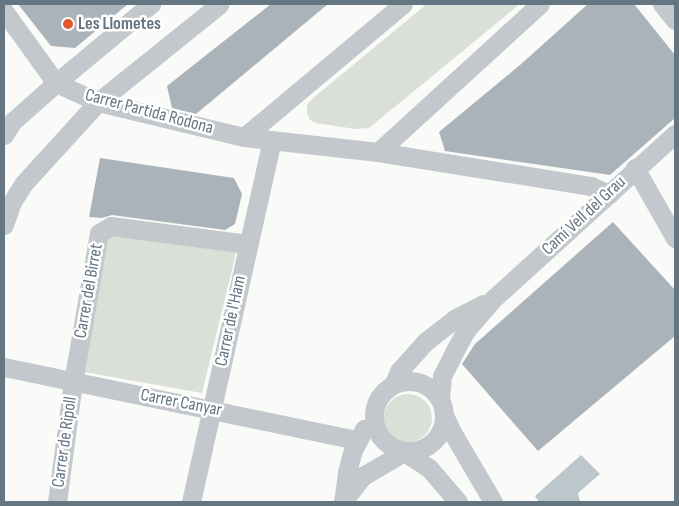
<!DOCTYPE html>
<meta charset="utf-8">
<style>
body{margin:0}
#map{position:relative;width:679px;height:506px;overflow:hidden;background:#fafaf8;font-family:"Sofia Sans Condensed",sans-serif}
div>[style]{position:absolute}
.green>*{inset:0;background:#dadfd7}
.round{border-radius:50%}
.water>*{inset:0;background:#bbc7cb}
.building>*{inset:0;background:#aab3b9}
.street>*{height:19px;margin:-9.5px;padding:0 9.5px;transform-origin:9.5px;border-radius:9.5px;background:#c3c8cc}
.street>.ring{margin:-9.5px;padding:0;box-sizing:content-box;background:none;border:19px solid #c3c8cc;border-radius:50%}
.dots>*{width:14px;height:14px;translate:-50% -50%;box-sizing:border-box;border:2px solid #fff;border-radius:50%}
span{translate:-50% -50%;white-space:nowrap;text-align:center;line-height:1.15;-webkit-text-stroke:5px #fff;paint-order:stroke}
.poi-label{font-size:18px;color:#657683;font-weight:700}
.left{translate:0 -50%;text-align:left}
.street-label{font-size:18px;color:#657683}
.frame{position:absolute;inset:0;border:5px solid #657683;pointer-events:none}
</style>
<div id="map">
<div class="green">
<i style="clip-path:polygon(427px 4px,520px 4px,369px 128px,355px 129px,316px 123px,310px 120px,307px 113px,307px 105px,313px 98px)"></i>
<i style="clip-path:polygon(115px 232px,237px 249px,202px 393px,84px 372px,105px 243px)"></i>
<i class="round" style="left:384px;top:394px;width:48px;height:48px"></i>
</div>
<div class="water">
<i style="clip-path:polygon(581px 455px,600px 474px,578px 493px,580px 501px,539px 502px,535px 496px)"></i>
</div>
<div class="building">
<i style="clip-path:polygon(18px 4px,128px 4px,75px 48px,51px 46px)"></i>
<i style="clip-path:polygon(271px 4px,328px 4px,196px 114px,172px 108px,167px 86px)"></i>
<i style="clip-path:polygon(588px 4px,634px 4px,675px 55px,675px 118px,610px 175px,445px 151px,439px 132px,520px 65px)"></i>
<i style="clip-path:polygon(100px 158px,234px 178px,242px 194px,235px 224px,225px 230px,112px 215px,102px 218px,89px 217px)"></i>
<i style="clip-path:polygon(613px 222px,675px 290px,675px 336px,538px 451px,462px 364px,475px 344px)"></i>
</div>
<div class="street">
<i style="left:662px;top:4px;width:21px;rotate:51deg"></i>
<i style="left:4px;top:11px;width:89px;rotate:54.2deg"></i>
<i style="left:56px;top:83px;width:46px;rotate:24.3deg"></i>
<i style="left:98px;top:102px;width:150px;rotate:13.5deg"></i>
<i style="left:244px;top:137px;width:135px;rotate:6.4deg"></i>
<i style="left:378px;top:152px;width:216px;rotate:9.1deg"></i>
<i style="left:591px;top:186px;width:20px;rotate:24deg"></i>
<i style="left:4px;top:135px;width:15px;rotate:-58deg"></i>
<i style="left:12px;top:122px;width:59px;rotate:-41.6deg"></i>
<i style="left:56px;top:83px;width:124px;rotate:-39.7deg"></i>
<i style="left:244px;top:137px;width:207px;rotate:-39.9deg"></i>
<i style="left:378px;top:152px;width:219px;rotate:-42.4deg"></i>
<i style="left:635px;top:168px;width:81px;rotate:60.3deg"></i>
<i style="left:4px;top:225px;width:24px;rotate:-71deg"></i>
<i style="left:12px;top:202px;width:22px;rotate:-58deg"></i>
<i style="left:24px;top:183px;width:110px;rotate:-47.6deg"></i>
<i style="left:98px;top:102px;width:156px;rotate:-38.8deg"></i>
<i style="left:4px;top:367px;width:361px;rotate:11.7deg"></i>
<i class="ring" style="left:374px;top:381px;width:51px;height:51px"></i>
<i style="left:394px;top:384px;width:14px;rotate:-69deg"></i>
<i style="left:399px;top:371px;width:39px;rotate:-48deg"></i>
<i style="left:425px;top:342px;width:37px;rotate:-38deg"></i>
<i style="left:454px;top:319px;width:33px;rotate:-27deg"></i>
<i style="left:440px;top:399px;width:23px;rotate:-85deg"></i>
<i style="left:442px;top:376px;width:27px;rotate:-63deg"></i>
<i style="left:454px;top:352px;width:26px;rotate:-61deg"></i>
<i style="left:467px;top:329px;width:40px;rotate:-49deg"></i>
<i style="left:493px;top:299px;width:246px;rotate:-42.2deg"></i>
<i style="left:444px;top:415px;width:19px;rotate:65deg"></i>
<i style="left:452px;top:432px;width:81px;rotate:59.6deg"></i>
<i style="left:404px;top:452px;width:30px;rotate:33deg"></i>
<i style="left:429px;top:468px;width:45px;rotate:49.5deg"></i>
<i style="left:344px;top:500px;width:31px;rotate:-52deg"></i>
<i style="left:363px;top:476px;width:48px;rotate:-30.3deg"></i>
<i style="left:57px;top:502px;width:121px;rotate:-82.4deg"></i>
<i style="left:73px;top:382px;width:151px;rotate:-80.1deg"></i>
<i style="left:99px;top:233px;width:14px;rotate:-30deg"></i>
<i style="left:111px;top:226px;width:138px;rotate:7.5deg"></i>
<i style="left:191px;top:502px;width:371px;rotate:-77.4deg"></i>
<i style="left:343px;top:502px;width:30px;rotate:-82deg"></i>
<i style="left:347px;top:472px;width:23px;rotate:-75deg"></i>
<i style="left:353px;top:450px;width:24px;rotate:-62deg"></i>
</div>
<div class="dots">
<i style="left:68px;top:24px;background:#e4572e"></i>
</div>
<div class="poi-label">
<span class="left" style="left:78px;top:24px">Les Llometes</span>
</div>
<div class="street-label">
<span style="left:149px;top:112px;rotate:15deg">Carrer Partida Rodona</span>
<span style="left:584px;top:216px;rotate:-43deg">Camí Vell del Grau</span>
<span style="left:89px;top:291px;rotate:-80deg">Carrer del Birret</span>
<span style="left:231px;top:321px;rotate:-78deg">Carrer de l'Ham</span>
<span style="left:181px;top:403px;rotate:11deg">Carrer Canyar</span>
<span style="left:65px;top:442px;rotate:-82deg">Carrer de Ripoll</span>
</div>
<div class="frame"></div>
</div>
